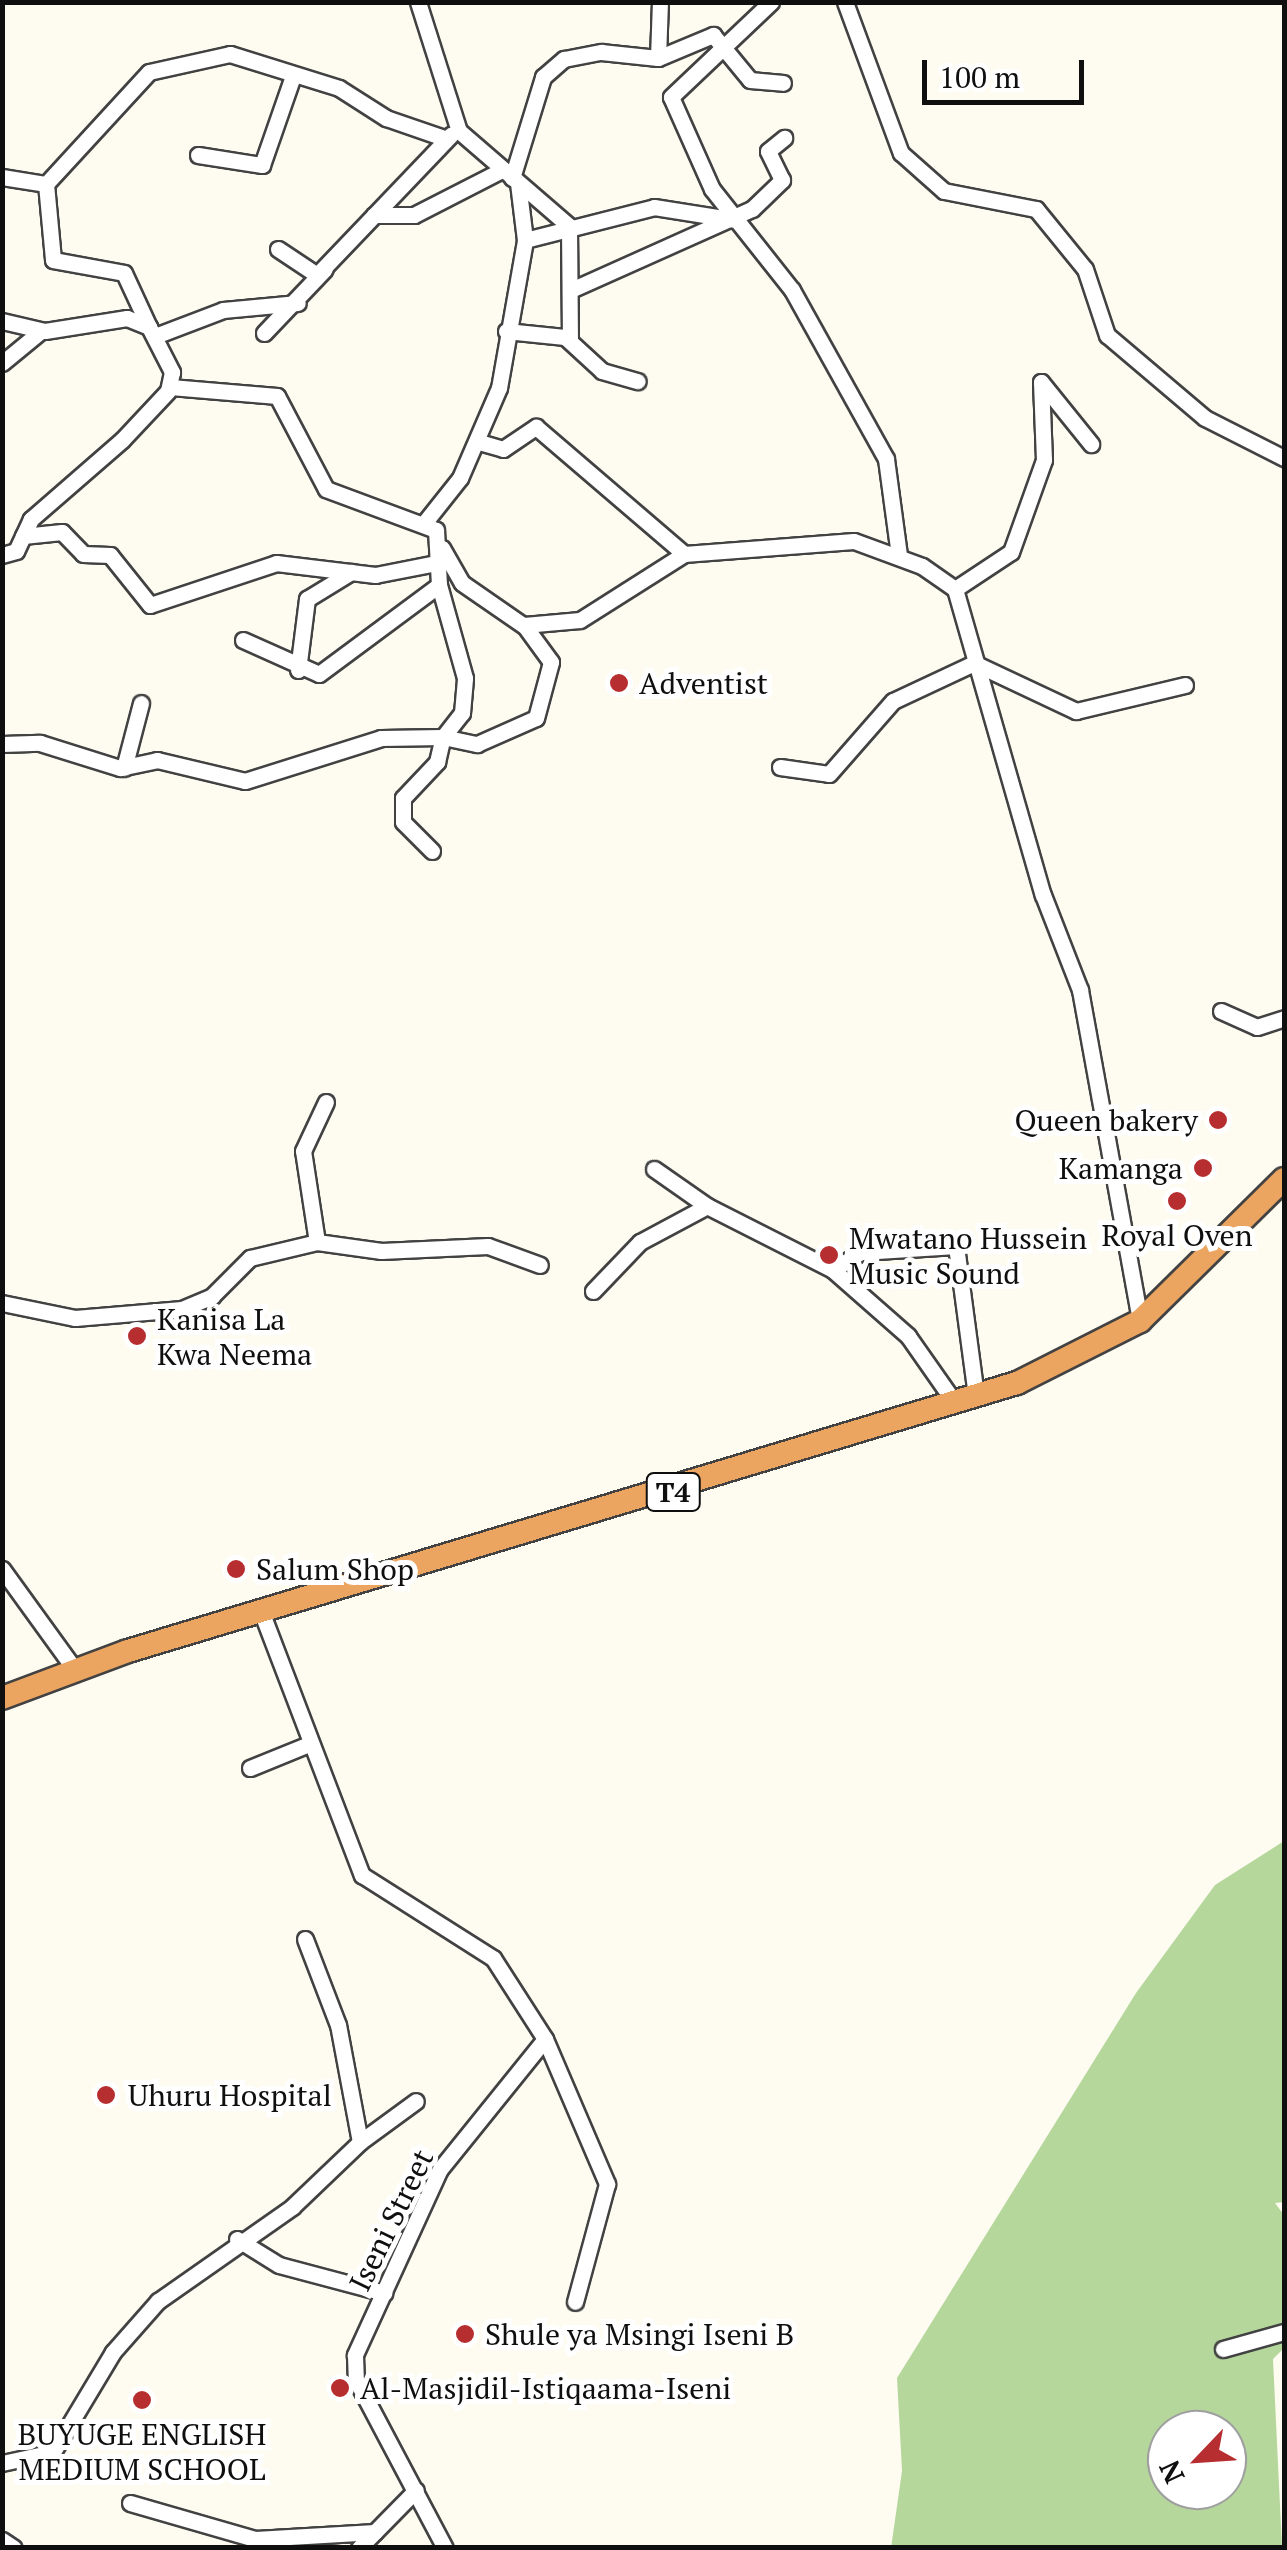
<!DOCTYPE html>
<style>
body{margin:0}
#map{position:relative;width:1287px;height:2550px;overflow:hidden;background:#fefcf1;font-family:"PT Serif",serif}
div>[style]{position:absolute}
.forest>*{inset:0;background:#b5d79c}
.roads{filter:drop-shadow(2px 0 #424242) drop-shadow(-2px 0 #424242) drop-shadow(0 2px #424242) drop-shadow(0 -2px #424242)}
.minor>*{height:15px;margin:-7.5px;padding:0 7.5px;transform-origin:7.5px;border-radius:7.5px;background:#fff}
.highway>*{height:22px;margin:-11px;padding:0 11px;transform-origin:11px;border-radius:11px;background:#eca561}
.dots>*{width:28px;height:28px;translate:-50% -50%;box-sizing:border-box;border:5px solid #fff;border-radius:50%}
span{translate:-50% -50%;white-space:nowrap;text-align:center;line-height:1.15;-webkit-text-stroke:10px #fff;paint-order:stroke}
.shield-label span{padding:2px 8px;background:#fff;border:2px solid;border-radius:8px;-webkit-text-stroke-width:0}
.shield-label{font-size:28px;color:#0f0f0f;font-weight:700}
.poi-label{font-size:30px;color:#0f0f0f}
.left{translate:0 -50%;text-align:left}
.right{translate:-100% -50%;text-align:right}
.street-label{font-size:30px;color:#0f0f0f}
.frame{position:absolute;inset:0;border:5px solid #0f0f0f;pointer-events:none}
.north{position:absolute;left:1147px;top:2410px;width:100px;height:100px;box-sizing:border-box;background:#fff;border:2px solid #9f9f9f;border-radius:50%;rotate:245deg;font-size:28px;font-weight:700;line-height:40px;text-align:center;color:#0f0f0f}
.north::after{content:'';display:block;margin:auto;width:35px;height:45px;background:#b72e31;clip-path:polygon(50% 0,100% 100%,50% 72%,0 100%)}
.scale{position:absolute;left:922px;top:60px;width:162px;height:45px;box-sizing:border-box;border:5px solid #0f0f0f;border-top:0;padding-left:12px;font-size:30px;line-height:35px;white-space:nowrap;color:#0f0f0f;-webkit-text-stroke:8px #fff;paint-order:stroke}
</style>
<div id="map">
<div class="forest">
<i style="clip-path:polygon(evenodd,1284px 1841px,1284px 2202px,1275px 2203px,1284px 2215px,1284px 2348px,1273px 2359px,1282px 2547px,891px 2548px,902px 2471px,897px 2378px,1136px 1993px,1215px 1885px,1284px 1841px,1167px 2430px,1227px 2430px,1227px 2490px,1167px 2490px,1167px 2430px)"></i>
</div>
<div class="roads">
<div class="minor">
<i style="left:418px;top:2px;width:135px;rotate:72.4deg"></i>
<i style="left:459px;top:131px;width:145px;rotate:40.8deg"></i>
<i style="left:569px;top:226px;width:114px;rotate:89.5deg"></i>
<i style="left:771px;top:2px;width:138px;rotate:136.5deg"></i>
<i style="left:671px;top:97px;width:101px;rotate:66deg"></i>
<i style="left:712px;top:189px;width:129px;rotate:51.6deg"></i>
<i style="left:792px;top:290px;width:193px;rotate:60.9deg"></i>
<i style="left:886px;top:459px;width:97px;rotate:82.3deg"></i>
<i style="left:845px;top:2px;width:161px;rotate:69.7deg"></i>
<i style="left:901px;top:153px;width:57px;rotate:41.5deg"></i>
<i style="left:944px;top:191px;width:94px;rotate:11.1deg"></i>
<i style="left:1036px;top:209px;width:77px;rotate:50.8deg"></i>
<i style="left:1085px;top:269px;width:70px;rotate:71.6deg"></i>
<i style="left:1107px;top:335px;width:128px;rotate:40.3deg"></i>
<i style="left:1205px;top:418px;width:89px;rotate:26.9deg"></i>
<i style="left:658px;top:58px;width:56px;rotate:-88deg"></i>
<i style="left:198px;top:155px;width:65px;rotate:8.9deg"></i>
<i style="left:262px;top:165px;width:91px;rotate:-70.8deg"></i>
<i style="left:2px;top:177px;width:45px;rotate:9deg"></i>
<i style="left:46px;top:184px;width:152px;rotate:-47.4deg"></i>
<i style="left:149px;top:72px;width:83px;rotate:-12.5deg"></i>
<i style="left:230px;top:54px;width:114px;rotate:17.3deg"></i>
<i style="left:339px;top:88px;width:56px;rotate:32.6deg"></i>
<i style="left:386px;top:118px;width:61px;rotate:19deg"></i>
<i style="left:512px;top:178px;width:106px;rotate:-72.9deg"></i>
<i style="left:543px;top:77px;width:28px;rotate:-41deg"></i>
<i style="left:564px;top:59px;width:38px;rotate:-11deg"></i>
<i style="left:601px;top:52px;width:57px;rotate:6deg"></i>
<i style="left:658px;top:58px;width:60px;rotate:-22.7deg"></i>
<i style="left:713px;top:35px;width:58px;rotate:50.6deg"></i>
<i style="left:750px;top:80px;width:33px;rotate:5deg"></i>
<i style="left:46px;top:184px;width:76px;rotate:84.7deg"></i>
<i style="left:53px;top:260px;width:72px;rotate:10.4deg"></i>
<i style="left:124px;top:273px;width:60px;rotate:65.2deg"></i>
<i style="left:374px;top:215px;width:40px"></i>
<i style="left:414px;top:215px;width:94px;rotate:-27.1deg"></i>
<i style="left:525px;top:240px;width:133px;rotate:-14.3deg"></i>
<i style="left:654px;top:207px;width:83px;rotate:9deg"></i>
<i style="left:278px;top:249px;width:47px;rotate:33.7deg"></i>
<i style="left:317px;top:275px;width:194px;rotate:-46.3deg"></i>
<i style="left:573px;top:289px;width:196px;rotate:-24.1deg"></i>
<i style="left:752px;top:209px;width:42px;rotate:-44deg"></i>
<i style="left:782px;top:180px;width:32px;rotate:-116deg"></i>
<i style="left:768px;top:151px;width:21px;rotate:-39deg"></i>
<i style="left:2px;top:321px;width:44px;rotate:13.1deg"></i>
<i style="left:45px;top:331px;width:83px;rotate:-9deg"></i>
<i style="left:127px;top:318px;width:24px;rotate:22deg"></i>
<i style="left:149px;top:327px;width:51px;rotate:62.9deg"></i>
<i style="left:172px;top:372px;width:19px;rotate:102deg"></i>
<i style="left:168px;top:391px;width:67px;rotate:133.2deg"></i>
<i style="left:122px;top:440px;width:121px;rotate:139deg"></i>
<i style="left:31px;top:519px;width:35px;rotate:115deg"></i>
<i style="left:16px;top:551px;width:15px;rotate:164deg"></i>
<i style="left:506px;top:331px;width:59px;rotate:5.8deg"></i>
<i style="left:565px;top:337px;width:50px;rotate:42.6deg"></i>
<i style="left:602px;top:371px;width:37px;rotate:16deg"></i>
<i style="left:264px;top:333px;width:88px;rotate:-46.4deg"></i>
<i style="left:155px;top:336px;width:73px;rotate:-20.9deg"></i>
<i style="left:223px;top:310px;width:75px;rotate:-5.3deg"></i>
<i style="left:2px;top:363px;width:50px;rotate:-39.4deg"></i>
<i style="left:479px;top:442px;width:25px;rotate:16deg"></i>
<i style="left:503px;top:449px;width:40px;rotate:-34deg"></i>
<i style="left:536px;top:427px;width:195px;rotate:40.6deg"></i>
<i style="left:425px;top:522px;width:56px;rotate:-51.5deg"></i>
<i style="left:460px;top:478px;width:98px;rotate:-66.6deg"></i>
<i style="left:499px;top:388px;width:150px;rotate:-80deg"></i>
<i style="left:525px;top:240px;width:57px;rotate:-97deg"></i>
<i style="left:23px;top:536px;width:39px;rotate:-6deg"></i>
<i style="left:62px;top:532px;width:30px;rotate:46deg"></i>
<i style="left:83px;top:554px;width:27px;rotate:2deg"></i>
<i style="left:110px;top:555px;width:64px;rotate:51.3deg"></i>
<i style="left:150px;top:605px;width:133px;rotate:-18.4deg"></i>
<i style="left:276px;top:563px;width:100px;rotate:6.9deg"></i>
<i style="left:375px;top:575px;width:63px;rotate:-11deg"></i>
<i style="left:442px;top:548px;width:40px;rotate:60.3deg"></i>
<i style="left:462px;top:583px;width:75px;rotate:34.7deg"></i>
<i style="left:955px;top:589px;width:67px;rotate:-33.5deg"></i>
<i style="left:1011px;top:552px;width:98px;rotate:-70.3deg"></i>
<i style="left:1044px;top:460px;width:78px;rotate:-92.2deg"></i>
<i style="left:1041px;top:382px;width:80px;rotate:51.1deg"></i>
<i style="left:243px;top:640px;width:83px;rotate:24.1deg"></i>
<i style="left:319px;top:674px;width:149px;rotate:-36.6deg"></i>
<i style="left:298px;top:670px;width:72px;rotate:-82.8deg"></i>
<i style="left:307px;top:599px;width:52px;rotate:-31.5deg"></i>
<i style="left:2px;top:744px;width:38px;rotate:-2deg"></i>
<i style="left:40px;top:743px;width:84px;rotate:17.4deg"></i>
<i style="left:120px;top:768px;width:38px;rotate:-12deg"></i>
<i style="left:157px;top:760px;width:90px;rotate:13.4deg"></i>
<i style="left:245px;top:781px;width:143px;rotate:-17.5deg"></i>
<i style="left:381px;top:738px;width:62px;rotate:-0.9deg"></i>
<i style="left:443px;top:737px;width:31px;rotate:-52deg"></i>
<i style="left:462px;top:713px;width:35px;rotate:-85deg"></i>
<i style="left:465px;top:678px;width:97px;rotate:-105.6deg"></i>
<i style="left:439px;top:585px;width:55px;rotate:-93.1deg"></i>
<i style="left:436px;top:530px;width:117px;rotate:-159.6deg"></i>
<i style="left:326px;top:489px;width:105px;rotate:-117.8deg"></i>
<i style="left:277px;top:396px;width:107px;rotate:-175.2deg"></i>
<i style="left:780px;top:767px;width:49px;rotate:8.1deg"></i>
<i style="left:829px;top:774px;width:97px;rotate:-48.8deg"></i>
<i style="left:893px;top:701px;width:89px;rotate:-25.1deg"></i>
<i style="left:974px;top:663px;width:113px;rotate:25.2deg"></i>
<i style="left:1076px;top:711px;width:112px;rotate:-13.4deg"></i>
<i style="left:124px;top:768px;width:67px;rotate:-75.3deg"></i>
<i style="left:432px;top:851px;width:41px;rotate:-135deg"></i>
<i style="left:403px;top:822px;width:24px;rotate:-90deg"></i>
<i style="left:403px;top:798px;width:50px;rotate:-46.6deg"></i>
<i style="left:437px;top:762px;width:26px;rotate:-77deg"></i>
<i style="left:443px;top:737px;width:35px;rotate:12deg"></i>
<i style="left:477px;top:744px;width:64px;rotate:-23.8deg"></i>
<i style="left:536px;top:718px;width:58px;rotate:-75deg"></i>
<i style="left:551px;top:662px;width:46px;rotate:-126.1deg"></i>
<i style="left:524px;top:625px;width:56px;rotate:-5.1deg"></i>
<i style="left:580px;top:620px;width:123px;rotate:-32.4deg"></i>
<i style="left:684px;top:554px;width:170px;rotate:-4.4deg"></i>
<i style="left:854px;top:541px;width:72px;rotate:20.2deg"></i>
<i style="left:922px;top:566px;width:40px;rotate:34.9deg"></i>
<i style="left:955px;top:589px;width:318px;rotate:74deg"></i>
<i style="left:1043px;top:895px;width:102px;rotate:68.7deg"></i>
<i style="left:1080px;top:990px;width:336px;rotate:79.7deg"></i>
<i style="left:1221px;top:1011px;width:39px;rotate:24deg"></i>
<i style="left:1257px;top:1027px;width:28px;rotate:-18deg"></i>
<i style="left:654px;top:1169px;width:65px;rotate:34.9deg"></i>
<i style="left:317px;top:1242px;width:92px;rotate:-98.7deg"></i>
<i style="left:303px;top:1151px;width:54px;rotate:-64.9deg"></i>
<i style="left:833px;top:1270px;width:33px;rotate:-33deg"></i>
<i style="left:861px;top:1252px;width:95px;rotate:-3.6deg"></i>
<i style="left:956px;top:1246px;width:151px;rotate:82.4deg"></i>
<i style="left:593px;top:1291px;width:68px;rotate:-46.2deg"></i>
<i style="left:640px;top:1242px;width:76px;rotate:-28.2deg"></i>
<i style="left:707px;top:1206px;width:141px;rotate:26.9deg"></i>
<i style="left:833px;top:1270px;width:100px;rotate:41.3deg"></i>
<i style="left:908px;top:1336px;width:82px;rotate:55deg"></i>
<i style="left:2px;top:1303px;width:75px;rotate:11.6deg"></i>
<i style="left:75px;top:1318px;width:107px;rotate:-4.8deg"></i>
<i style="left:182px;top:1309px;width:33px;rotate:-23deg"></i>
<i style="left:212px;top:1296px;width:54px;rotate:-45deg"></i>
<i style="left:250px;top:1258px;width:69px;rotate:-13.4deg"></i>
<i style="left:317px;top:1242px;width:65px;rotate:8deg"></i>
<i style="left:381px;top:1251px;width:107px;rotate:-2.7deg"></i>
<i style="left:488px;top:1246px;width:55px;rotate:20.1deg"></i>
<i style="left:2px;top:1569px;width:125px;rotate:54.1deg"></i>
<i style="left:261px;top:1611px;width:283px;rotate:69.1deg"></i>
<i style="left:362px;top:1875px;width:155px;rotate:32.4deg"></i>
<i style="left:493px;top:1958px;width:96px;rotate:57.3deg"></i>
<i style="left:545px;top:2039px;width:167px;rotate:128.9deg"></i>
<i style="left:440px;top:2169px;width:205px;rotate:114.6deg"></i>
<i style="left:355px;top:2355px;width:25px;rotate:88deg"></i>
<i style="left:356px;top:2380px;width:190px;rotate:62.1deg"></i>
<i style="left:250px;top:1768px;width:64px;rotate:-22.1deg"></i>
<i style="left:545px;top:2039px;width:158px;rotate:66.8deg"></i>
<i style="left:607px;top:2184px;width:122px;rotate:105.2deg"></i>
<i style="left:360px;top:2142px;width:69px;rotate:-36.2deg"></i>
<i style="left:237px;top:2239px;width:49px;rotate:31.8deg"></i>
<i style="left:279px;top:2265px;width:109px;rotate:14.9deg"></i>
<i style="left:1223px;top:2349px;width:63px;rotate:-15.6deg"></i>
<i style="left:2px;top:2463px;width:52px;rotate:-12.2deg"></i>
<i style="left:53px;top:2452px;width:117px;rotate:-59deg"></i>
<i style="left:113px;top:2352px;width:68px;rotate:-48.6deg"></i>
<i style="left:158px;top:2301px;width:164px;rotate:-35deg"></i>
<i style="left:292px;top:2207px;width:94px;rotate:-43.7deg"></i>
<i style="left:360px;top:2142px;width:119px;rotate:-100.6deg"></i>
<i style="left:338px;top:2025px;width:92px;rotate:-111deg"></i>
<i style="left:130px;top:2503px;width:130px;rotate:16.1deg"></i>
<i style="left:255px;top:2539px;width:120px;rotate:-3.3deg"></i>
<i style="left:2px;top:2540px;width:14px;rotate:34deg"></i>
<i style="left:359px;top:2548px;width:81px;rotate:-45.5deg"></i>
</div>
<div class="highway">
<i style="left:2px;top:1698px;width:134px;rotate:-20.5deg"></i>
<i style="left:128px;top:1651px;width:929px;rotate:-16.78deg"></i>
<i style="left:1017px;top:1383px;width:138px;rotate:-26.8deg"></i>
<i style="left:1140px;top:1321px;width:202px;rotate:-44.6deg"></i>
</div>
</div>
<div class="dots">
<i style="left:619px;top:683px;background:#b72e31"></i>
<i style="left:1218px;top:1120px;background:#b72e31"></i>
<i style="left:1203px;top:1168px;background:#b72e31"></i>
<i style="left:1177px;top:1201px;background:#b72e31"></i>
<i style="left:829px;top:1255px;background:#b72e31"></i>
<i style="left:137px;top:1336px;background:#b72e31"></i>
<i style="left:236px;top:1569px;background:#b72e31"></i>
<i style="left:106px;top:2095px;background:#b72e31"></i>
<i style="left:465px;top:2334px;background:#b72e31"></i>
<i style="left:340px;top:2388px;background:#b72e31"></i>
<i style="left:142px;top:2400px;background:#b72e31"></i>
</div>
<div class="shield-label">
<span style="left:673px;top:1492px">T4</span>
</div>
<div class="poi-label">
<span class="left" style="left:639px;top:683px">Adventist</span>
<span class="right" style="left:1198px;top:1120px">Queen bakery</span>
<span class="right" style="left:1183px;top:1168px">Kamanga</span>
<span style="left:1177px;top:1235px">Royal Oven</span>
<span class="left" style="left:849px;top:1255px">Mwatano Hussein<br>Music Sound</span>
<span class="left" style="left:157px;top:1336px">Kanisa La<br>Kwa Neema</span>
<span class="left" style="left:256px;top:1569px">Salum Shop</span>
<span class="left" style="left:128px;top:2095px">Uhuru Hospital</span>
<span class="left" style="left:485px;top:2334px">Shule ya Msingi Iseni B</span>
<span class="left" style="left:360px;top:2388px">Al-Masjidil-Istiqaama-Iseni</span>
<span style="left:142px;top:2451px">BUYUGE ENGLISH<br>MEDIUM SCHOOL</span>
</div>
<div class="street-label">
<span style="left:391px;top:2220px;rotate:-64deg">Iseni Street</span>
</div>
<div class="frame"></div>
<div class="north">N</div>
<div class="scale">100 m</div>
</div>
